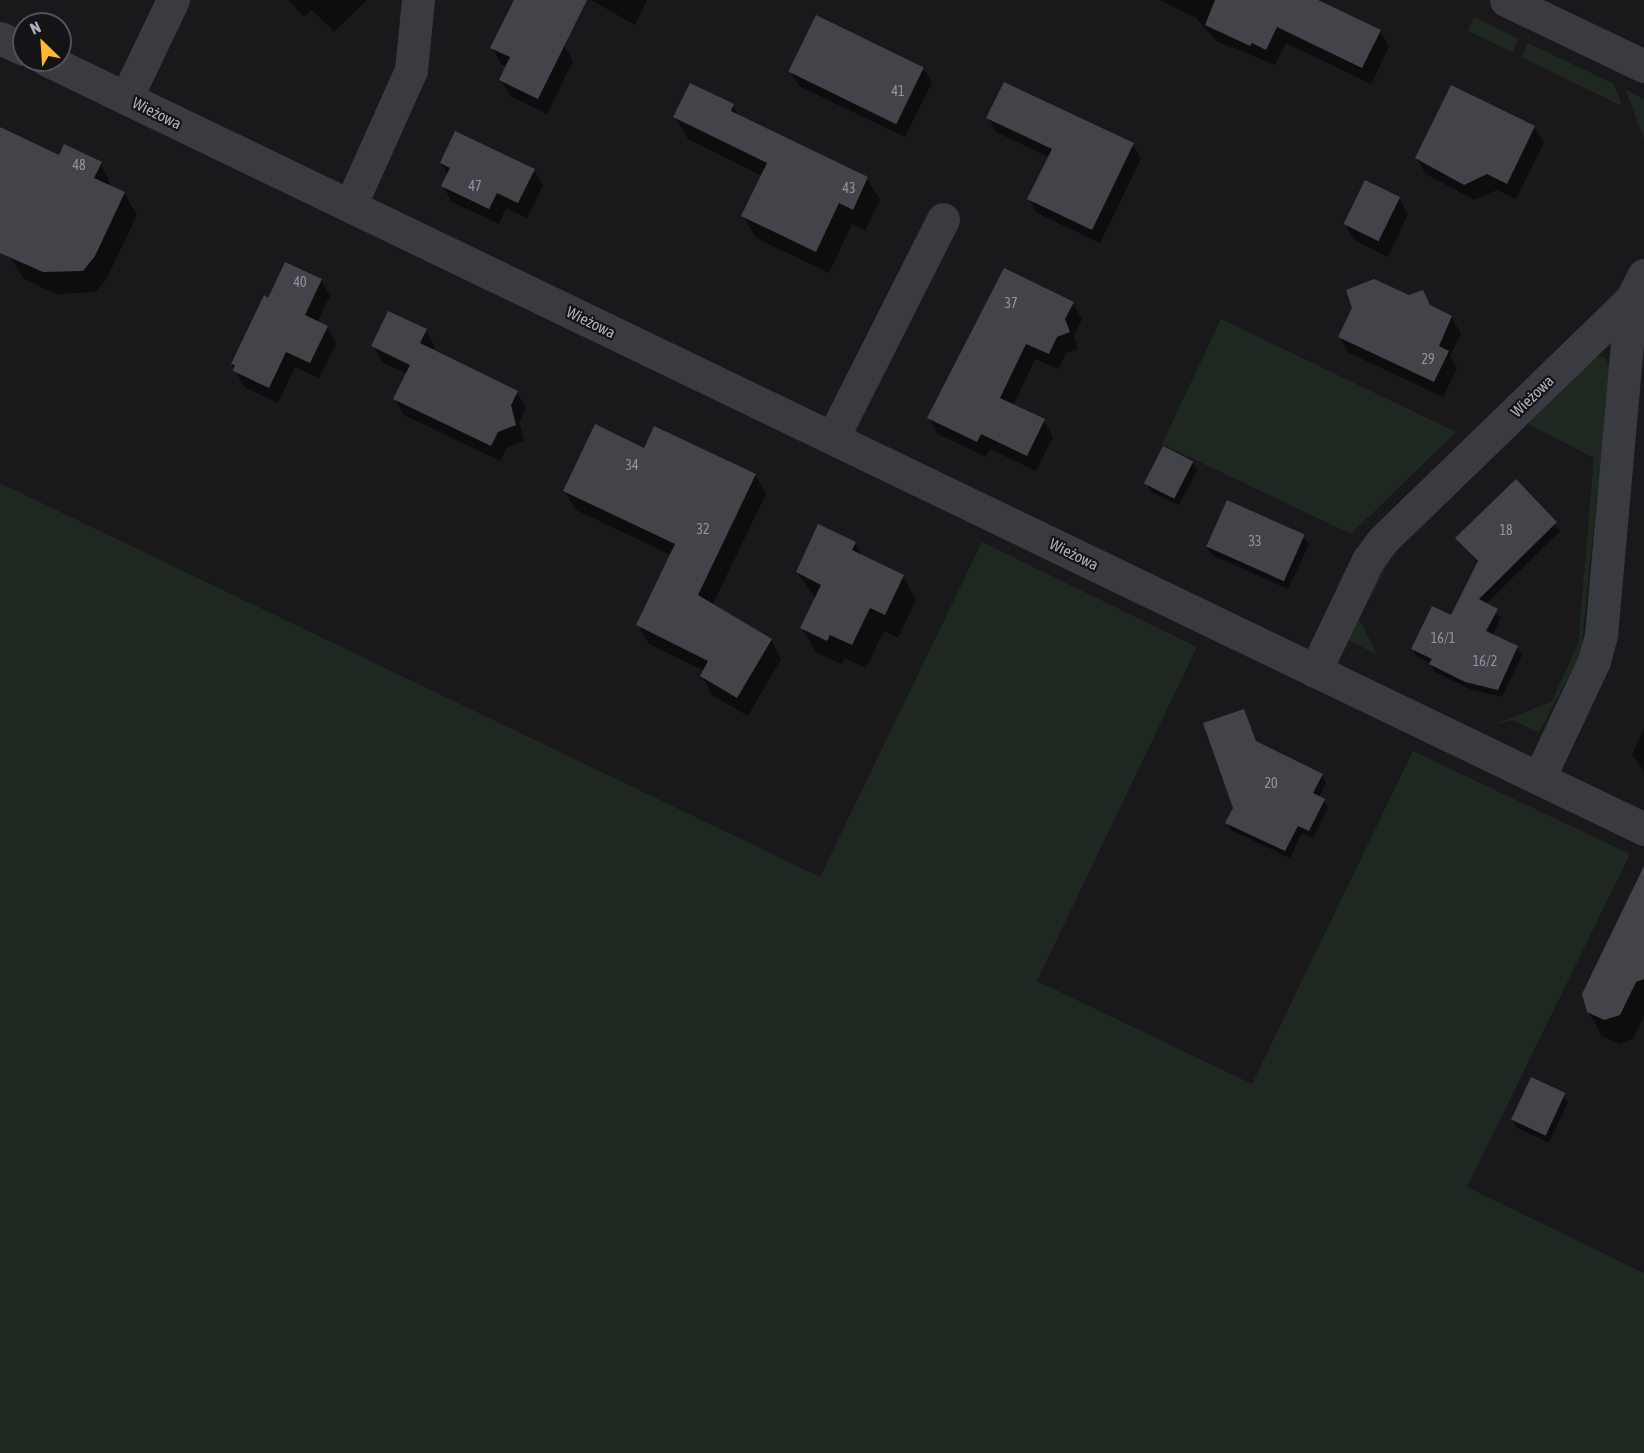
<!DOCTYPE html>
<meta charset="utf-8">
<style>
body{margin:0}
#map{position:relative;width:1644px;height:1453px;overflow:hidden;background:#19191c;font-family:"Asap Condensed",sans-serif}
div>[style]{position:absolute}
.green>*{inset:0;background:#1e2720;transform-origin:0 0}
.shadow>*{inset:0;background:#0007}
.building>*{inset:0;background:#434449;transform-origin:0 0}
.minor>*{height:33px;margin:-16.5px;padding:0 16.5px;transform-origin:16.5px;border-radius:16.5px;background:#3a3b41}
span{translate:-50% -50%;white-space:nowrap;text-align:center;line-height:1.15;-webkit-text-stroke:4.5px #141417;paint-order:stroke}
.number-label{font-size:14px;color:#91959f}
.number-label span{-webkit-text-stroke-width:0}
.street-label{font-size:16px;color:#abb0bc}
.north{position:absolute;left:12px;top:12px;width:60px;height:60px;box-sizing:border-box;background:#141417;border:2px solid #505259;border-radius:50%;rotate:335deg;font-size:16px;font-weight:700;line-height:24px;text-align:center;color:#abb0bc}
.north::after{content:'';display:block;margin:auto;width:21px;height:27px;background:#ffb92e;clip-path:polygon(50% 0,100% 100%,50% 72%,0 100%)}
</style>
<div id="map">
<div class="green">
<i style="left:1474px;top:17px;width:50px;height:15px;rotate:26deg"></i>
<i style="clip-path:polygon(1528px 43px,1614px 84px,1622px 106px,1521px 57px)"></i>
<i style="clip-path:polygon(1625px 89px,1644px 99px,1644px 139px)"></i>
<i style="clip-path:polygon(1221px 319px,1456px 432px,1351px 534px,1162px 444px)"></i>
<i style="clip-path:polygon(1596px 356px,1604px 357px,1610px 366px,1581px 653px,1539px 733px,1513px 720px,1493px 725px,1552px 701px,1578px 644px,1594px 458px,1524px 422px)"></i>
<i style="clip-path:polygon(0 483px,820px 877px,982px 542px,1197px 647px,1037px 981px,1252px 1084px,1413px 751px,1630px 854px,1467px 1187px,1644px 1273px,1644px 1453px,0 1453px)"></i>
<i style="clip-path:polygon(1391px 552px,1393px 554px,1359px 619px,1377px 654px,1349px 641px,1350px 633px)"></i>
</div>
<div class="shadow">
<i style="clip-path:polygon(288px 0,367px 0,334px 32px,312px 10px,304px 17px)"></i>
<i style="clip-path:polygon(591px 0,647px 0,635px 25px)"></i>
<i style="clip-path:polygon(1159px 0,1296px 0,1380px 31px,1389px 47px,1371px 84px,1286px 43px,1275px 65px,1216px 41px,1196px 18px)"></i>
<i style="clip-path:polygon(564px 45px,573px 61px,547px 114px,510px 96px,501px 80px,508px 67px,501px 64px,492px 48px)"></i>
<i style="clip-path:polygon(923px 68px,932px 83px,905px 137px,799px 86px,790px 71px)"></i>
<i style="clip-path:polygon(733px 106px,739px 116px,867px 178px,880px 200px,865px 231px,852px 224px,829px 273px,756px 238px,743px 216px,762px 176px,688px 139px,675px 117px)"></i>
<i style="clip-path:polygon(988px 118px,1133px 144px,1141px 159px,1100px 243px,1037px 213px,1029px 199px,1049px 157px,996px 132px)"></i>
<i style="clip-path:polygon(0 125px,3px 131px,60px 157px,101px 163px,112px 188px,124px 193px,137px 215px,107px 278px,95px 292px,56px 294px,24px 279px,0 241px)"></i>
<i style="clip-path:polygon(1534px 127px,1544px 143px,1516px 199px,1497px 190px,1474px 200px,1426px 174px,1416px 158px)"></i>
<i style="clip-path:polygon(441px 163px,534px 170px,543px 186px,527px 218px,506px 208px,499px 224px,452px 202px,443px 186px,448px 175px)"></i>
<i style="clip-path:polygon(1399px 198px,1408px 214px,1388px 257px,1354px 240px,1345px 224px)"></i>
<i style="clip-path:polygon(321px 280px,330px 296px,317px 323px,327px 327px,336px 344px,319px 378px,295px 367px,278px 403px,244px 387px,232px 364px,268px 300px)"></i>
<i style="clip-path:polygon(1423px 292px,1432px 308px,1451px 317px,1461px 333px,1450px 356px,1457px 368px,1443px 397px,1349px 353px,1340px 337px)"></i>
<i style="clip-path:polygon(1073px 303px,1082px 319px,1074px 336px,1078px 349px,1066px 353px,1058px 369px,1035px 359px,1013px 406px,1044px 421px,1053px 437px,1036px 471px,990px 449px,986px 457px,938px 434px,929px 418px)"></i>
<i style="clip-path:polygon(426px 331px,435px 347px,433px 351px,517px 392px,526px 408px,519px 422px,524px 441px,507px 448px,500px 461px,404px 415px,395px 399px,407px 374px,382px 362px,373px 346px)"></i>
<i style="clip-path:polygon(644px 450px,755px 475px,766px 494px,712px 606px,771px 640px,781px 659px,748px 716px,712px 695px,702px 676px,704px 671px,649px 644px,638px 625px,671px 555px,576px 510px,565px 491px)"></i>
<i style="clip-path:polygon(1192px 462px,1197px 470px,1179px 505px,1150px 491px,1146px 483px)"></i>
<i style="clip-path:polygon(1516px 481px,1560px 531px,1486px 604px,1501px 618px,1492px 636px,1517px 648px,1522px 655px,1502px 697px,1470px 689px,1435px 672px,1431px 664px,1417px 657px,1413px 649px,1451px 617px,1478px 563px,1457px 538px)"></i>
<i style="clip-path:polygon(1304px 537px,1309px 544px,1288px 589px,1212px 555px,1207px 547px)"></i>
<i style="clip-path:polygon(855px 543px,862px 556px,903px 576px,916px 600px,898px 638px,884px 631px,866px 668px,844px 658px,841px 664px,816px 652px,802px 628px,816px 599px,797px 572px)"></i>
<i style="clip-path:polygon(1244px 711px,1257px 743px,1322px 775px,1326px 782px,1319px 797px,1328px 807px,1313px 838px,1302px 833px,1290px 858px,1231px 830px,1227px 823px,1234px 808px)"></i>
<i style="clip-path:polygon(1644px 728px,1644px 771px,1632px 755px)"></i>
<i style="clip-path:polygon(1644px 922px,1644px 1016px,1633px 1039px,1619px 1044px,1602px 1036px,1588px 1011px)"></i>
<i style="clip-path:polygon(1563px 1095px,1568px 1102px,1549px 1143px,1516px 1127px,1512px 1119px)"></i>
</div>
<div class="building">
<i style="clip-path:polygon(514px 0,587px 0,538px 99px,499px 80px,510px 57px,490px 48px)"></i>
<i style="clip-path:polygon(1215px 0,1318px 0,1381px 30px,1362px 68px,1277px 27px,1266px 50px,1252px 43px,1250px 46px,1205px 25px)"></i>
<i style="left:816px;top:15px;width:120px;height:63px;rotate:26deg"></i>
<i style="clip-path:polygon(1004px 82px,1134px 143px,1092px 230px,1027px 199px,1052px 149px,986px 118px)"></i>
<i style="clip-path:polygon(690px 83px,734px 104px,731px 111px,868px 177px,853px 210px,839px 203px,816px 252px,741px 216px,767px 163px,673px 117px)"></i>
<i style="clip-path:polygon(1451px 85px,1535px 126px,1507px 184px,1487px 174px,1464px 185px,1415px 158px)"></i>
<i style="clip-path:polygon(0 127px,59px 155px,64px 144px,102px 162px,94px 178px,125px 192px,95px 256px,83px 271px,43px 272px,0 253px)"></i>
<i style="clip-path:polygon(455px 131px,535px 169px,518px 203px,497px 193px,489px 209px,441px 186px,450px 168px,440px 163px)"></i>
<i style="left:1365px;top:180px;width:39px;height:49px;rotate:26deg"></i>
<i style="clip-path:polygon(285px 262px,322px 279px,305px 315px,328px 326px,310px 363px,286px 352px,269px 388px,233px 371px,235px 365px,231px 364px,264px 295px,268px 298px)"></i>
<i style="clip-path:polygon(1004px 268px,1074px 302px,1065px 319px,1070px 332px,1057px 337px,1049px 354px,1026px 344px,1000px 398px,1045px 419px,1027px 456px,981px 434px,977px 442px,927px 418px)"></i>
<i style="clip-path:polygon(1374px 279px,1409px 295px,1423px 290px,1430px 305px,1452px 316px,1439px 346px,1449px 351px,1434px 382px,1338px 337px,1352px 308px,1346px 290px)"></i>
<i style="clip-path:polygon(388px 311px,427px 329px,420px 343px,518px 391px,511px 405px,516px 425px,498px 432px,491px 446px,393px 399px,410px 365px,371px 346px)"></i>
<i style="clip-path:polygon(595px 424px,644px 448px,654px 426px,756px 474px,698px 595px,772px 639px,737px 698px,700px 676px,708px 661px,636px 625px,675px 544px,563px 491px)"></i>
<i style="left:1163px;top:446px;width:34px;height:42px;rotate:27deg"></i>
<i style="clip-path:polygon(1516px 479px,1557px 522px,1479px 599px,1498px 609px,1486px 631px,1518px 646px,1498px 690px,1465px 682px,1429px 664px,1432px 659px,1411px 649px,1432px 606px,1451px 615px,1478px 561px,1455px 538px)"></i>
<i style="left:1227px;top:500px;width:85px;height:51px;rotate:24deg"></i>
<i style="clip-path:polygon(818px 524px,856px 542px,852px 550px,904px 575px,885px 615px,870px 608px,852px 645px,830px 635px,827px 641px,800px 628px,821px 585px,796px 572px)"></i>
<i style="clip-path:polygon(1244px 709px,1256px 741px,1323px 774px,1313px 793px,1325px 799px,1309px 831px,1298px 826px,1285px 851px,1225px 823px,1233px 808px,1203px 723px)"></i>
<i style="clip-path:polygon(1644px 866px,1644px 979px,1636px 982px,1620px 1015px,1604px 1020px,1587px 1012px,1582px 994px)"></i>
<i style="left:1531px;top:1077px;width:38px;height:47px;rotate:25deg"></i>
</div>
<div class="minor">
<i style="left:1506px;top:0;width:153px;rotate:25.6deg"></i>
<i style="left:0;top:38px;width:26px;rotate:25deg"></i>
<i style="left:47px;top:60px;width:1773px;rotate:25.71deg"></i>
<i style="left:126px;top:98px;width:109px;rotate:-64.4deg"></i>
<i style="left:350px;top:206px;width:149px;rotate:-65.8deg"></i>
<i style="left:411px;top:70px;width:70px;rotate:-84.3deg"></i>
<i style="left:833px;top:437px;width:244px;rotate:-63.2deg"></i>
<i style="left:1315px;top:671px;width:123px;rotate:-64.5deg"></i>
<i style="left:1368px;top:560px;width:25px;rotate:-53deg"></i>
<i style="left:1383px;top:540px;width:345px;rotate:-44.1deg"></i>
<i style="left:1631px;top:300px;width:28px;rotate:-63deg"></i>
<i style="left:1539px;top:778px;width:129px;rotate:-64.8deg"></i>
<i style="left:1594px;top:661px;width:27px;rotate:-75deg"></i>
<i style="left:1601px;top:635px;width:336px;rotate:-84.9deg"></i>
</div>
<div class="number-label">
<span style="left:898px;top:91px">41</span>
<span style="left:79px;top:165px">48</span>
<span style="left:475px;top:186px">47</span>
<span style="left:849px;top:188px">43</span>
<span style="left:300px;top:282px">40</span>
<span style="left:1011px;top:303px">37</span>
<span style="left:1428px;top:359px">29</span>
<span style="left:632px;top:465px">34</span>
<span style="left:703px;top:529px">32</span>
<span style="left:1506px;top:530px">18</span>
<span style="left:1255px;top:541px">33</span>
<span style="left:1443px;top:638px">16/1</span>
<span style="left:1485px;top:661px">16/2</span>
<span style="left:1271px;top:783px">20</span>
</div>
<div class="street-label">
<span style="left:157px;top:113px;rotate:26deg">Wieżowa</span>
<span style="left:591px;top:322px;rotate:26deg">Wieżowa</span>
<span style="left:1532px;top:396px;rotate:-44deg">Wieżowa</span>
<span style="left:1074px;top:554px;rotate:26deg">Wieżowa</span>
</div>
<div class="north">N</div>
</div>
